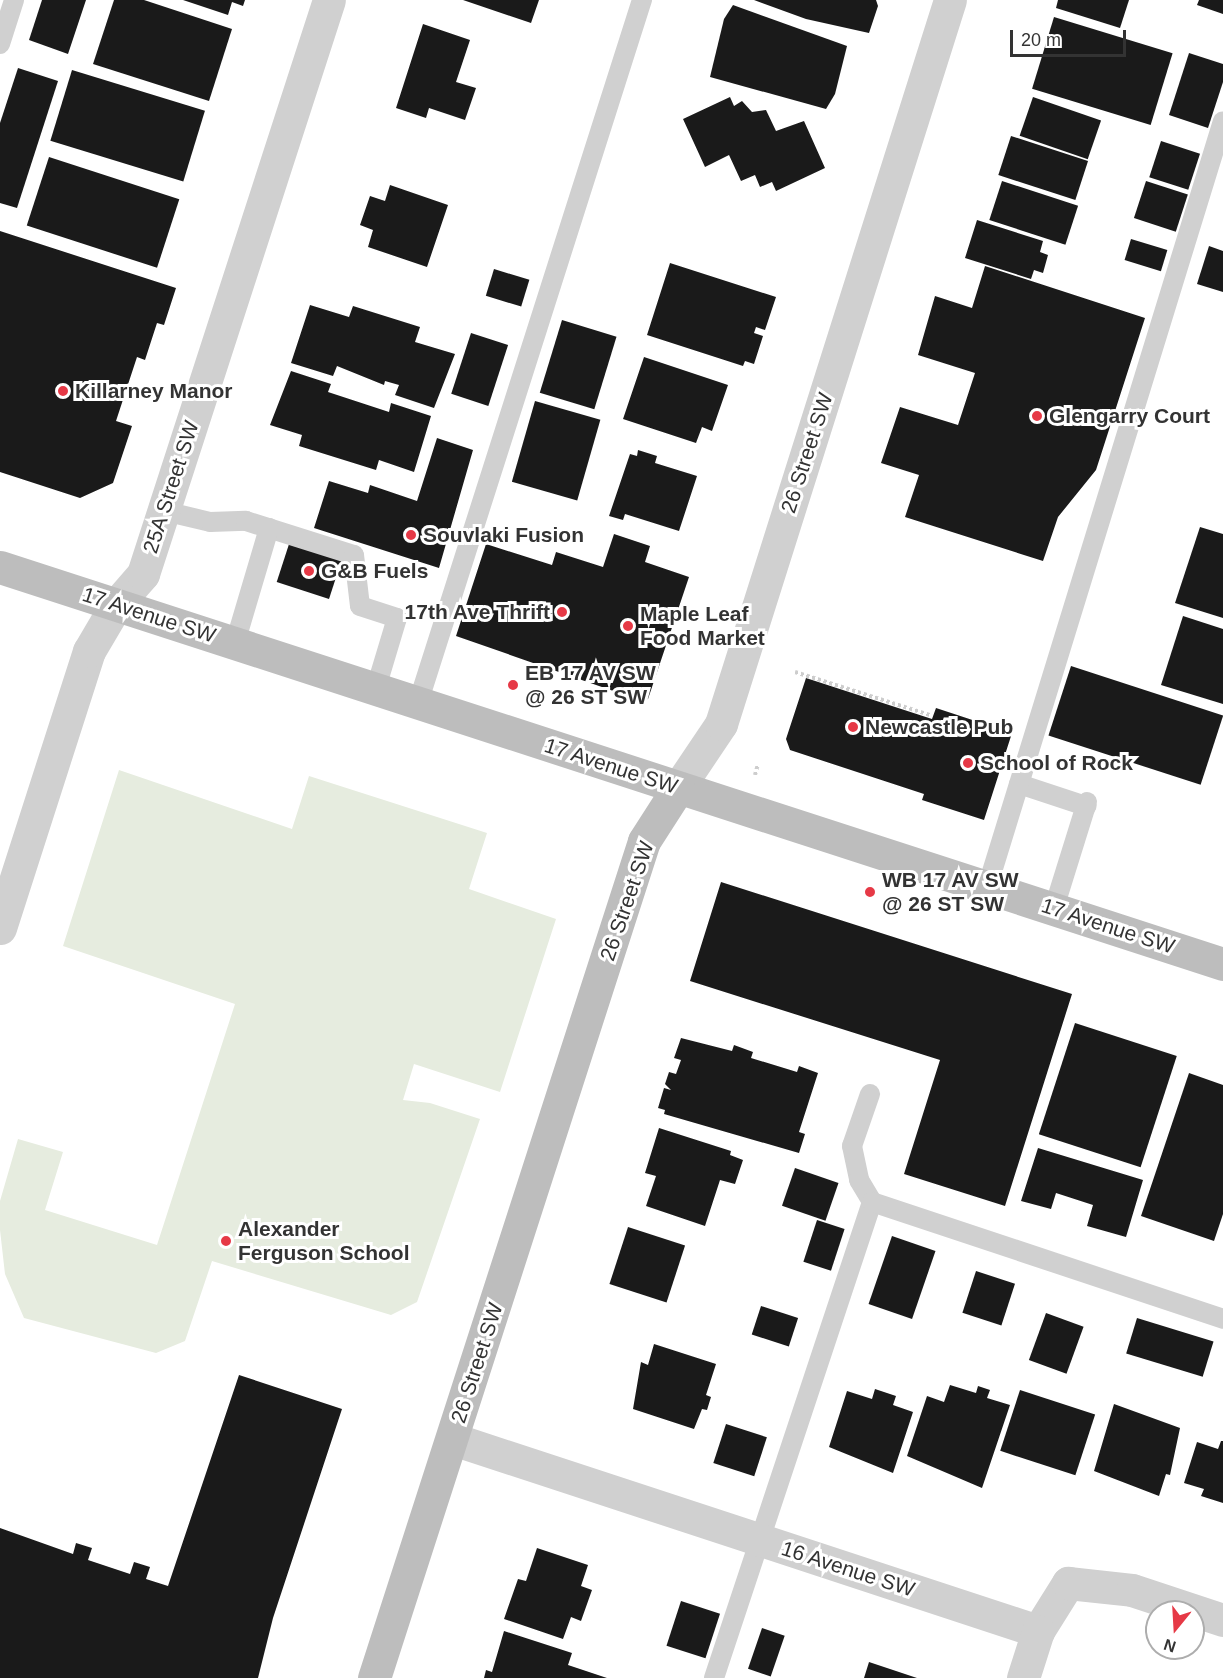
<!DOCTYPE html>
<style>
body{margin:0}
#map{position:relative;width:1223px;height:1678px;overflow:hidden;background:#fff;font-family:Arial,sans-serif}
div>[style]{position:absolute}
.green>*{inset:0;background:#e6ecdf}
.building>*{inset:0;background:#1a1a1a;transform-origin:0 0}
.path>*{height:4px;margin-top:-2px;transform-origin:0;background:repeating-linear-gradient(90deg,#cdcdcd 0 3px,transparent 0 6px)}
.lane>*{height:20px;margin:-10px;padding:0 10px;transform-origin:10px;border-radius:10px;background:#d0d0d0}
.street>*{height:33px;margin:-16.5px;padding:0 16.5px;transform-origin:16.5px;border-radius:16.5px;background:#d0d0d0}
.secondary>*{height:33px;margin:-16.5px;padding:0 16.5px;transform-origin:16.5px;border-radius:16.5px;background:#bdbdbd}
.dots>*{width:16px;height:16px;translate:-50% -50%;box-sizing:border-box;border:3px solid #fff;border-radius:50%}
span{translate:-50% -50%;white-space:nowrap;text-align:center;line-height:1.15;-webkit-text-stroke:6px #fff;paint-order:stroke}
.poi-label{font-size:21px;color:#333;font-weight:700}
.left{translate:0 -50%;text-align:left}
.right{translate:-100% -50%;text-align:right}
.street-label{font-size:21px;color:#333}
.north{position:absolute;left:1145px;top:1600px;width:60px;height:60px;box-sizing:border-box;background:#fff;border:2px solid #adadad;border-radius:50%;rotate:198deg;font-size:16px;font-weight:700;line-height:24px;text-align:center;color:#333}
.north::after{content:'';display:block;margin:auto;width:21px;height:27px;background:#e63946;clip-path:polygon(50% 0,100% 100%,50% 72%,0 100%)}
.scale{position:absolute;left:1010px;top:30px;width:116px;height:27px;box-sizing:border-box;border:3px solid #333;border-top:0;padding-left:8px;font-size:18px;line-height:21px;white-space:nowrap;color:#333;-webkit-text-stroke:4px #fff;paint-order:stroke}
</style>
<div id="map">
<div class="green">
<i style="clip-path:polygon(119px 770px,292px 829px,309px 776px,487px 833px,469px 889px,556px 919px,500px 1092px,414px 1064px,403px 1100px,430px 1103px,480px 1119px,417px 1302px,391px 1315px,212px 1261px,185px 1341px,156px 1353px,24px 1318px,5px 1274px,0 1230px,0 1201px,18px 1139px,63px 1152px,45px 1210px,157px 1245px,235px 1004px,63px 946px)"></i>
</div>
<div class="building">
<i style="clip-path:polygon(42px 0,86px 0,68px 54px,29px 40px)"></i>
<i style="clip-path:polygon(114px 0,144px 0,232px 29px,209px 101px,93px 64px)"></i>
<i style="clip-path:polygon(183px 0,245px 0,243px 6px,232px 2px,228px 15px)"></i>
<i style="clip-path:polygon(463px 0,539px 0,531px 23px)"></i>
<i style="clip-path:polygon(754px 0,876px 0,878px 6px,869px 33px,806px 19px)"></i>
<i style="clip-path:polygon(1058px 0,1129px 0,1120px 28px,1056px 8px)"></i>
<i style="clip-path:polygon(1199px 0,1223px 0,1223px 14px,1197px 5px)"></i>
<i style="clip-path:polygon(733px 5px,847px 46px,835px 94px,826px 109px,710px 77px,724px 19px)"></i>
<i style="left:1054px;top:17px;width:124px;height:75px;rotate:17deg"></i>
<i style="clip-path:polygon(423px 24px,470px 40px,456px 82px,476px 88px,465px 120px,429px 108px,426px 118px,396px 108px)"></i>
<i style="clip-path:polygon(1189px 53px,1223px 64px,1223px 82px,1208px 128px,1169px 115px)"></i>
<i style="clip-path:polygon(18px 68px,58px 81px,17px 208px,0 203px,0 123px)"></i>
<i style="left:72px;top:70px;width:139px;height:74px;rotate:17deg"></i>
<i style="clip-path:polygon(730px 97px,734px 106px,742px 101px,752px 112px,766px 110px,776px 131px,804px 121px,825px 168px,776px 191px,772px 182px,760px 187px,755px 175px,741px 181px,729px 155px,705px 167px,683px 119px)"></i>
<i style="left:1033px;top:97px;width:72px;height:41px;rotate:19deg"></i>
<i style="left:1011px;top:136px;width:81px;height:41px;rotate:18deg"></i>
<i style="left:1161px;top:141px;width:41px;height:38px;rotate:18deg"></i>
<i style="left:49px;top:157px;width:137px;height:72px;rotate:18deg"></i>
<i style="left:1002px;top:181px;width:80px;height:41px;rotate:18deg"></i>
<i style="left:1146px;top:181px;width:44px;height:39px;rotate:18deg"></i>
<i style="clip-path:polygon(390px 185px,448px 205px,427px 267px,368px 247px,373px 230px,360px 225px,370px 196px,385px 201px)"></i>
<i style="clip-path:polygon(977px 220px,1043px 241px,1040px 252px,1048px 255px,1043px 273px,1034px 270px,1031px 279px,965px 258px)"></i>
<i style="clip-path:polygon(0 231px,176px 288px,164px 325px,157px 323px,145px 360px,137px 357px,116px 421px,132px 426px,113px 483px,80px 498px,0 472px)"></i>
<i style="left:1131px;top:239px;width:38px;height:22px;rotate:17deg"></i>
<i style="clip-path:polygon(1209px 246px,1223px 251px,1223px 292px,1197px 284px)"></i>
<i style="clip-path:polygon(670px 263px,776px 297px,765px 330px,756px 327px,754px 333px,763px 336px,754px 364px,745px 361px,743px 366px,647px 335px)"></i>
<i style="clip-path:polygon(985px 266px,1145px 318px,1096px 470px,1058px 517px,1043px 561px,905px 517px,919px 475px,881px 463px,900px 407px,958px 425px,975px 373px,918px 355px,935px 296px,972px 308px)"></i>
<i style="left:494px;top:269px;width:37px;height:28px;rotate:17deg"></i>
<i style="clip-path:polygon(310px 305px,349px 317px,353px 306px,420px 327px,415px 342px,455px 354px,434px 408px,395px 395px,399px 385px,385px 381px,384px 385px,337px 366px,333px 376px,291px 363px)"></i>
<i style="left:562px;top:320px;width:57px;height:76px;rotate:17deg"></i>
<i style="left:471px;top:333px;width:39px;height:64px;rotate:18deg"></i>
<i style="clip-path:polygon(644px 357px,728px 385px,712px 431px,702px 427px,696px 443px,623px 419px)"></i>
<i style="clip-path:polygon(291px 371px,331px 384px,328px 392px,389px 412px,391px 403px,431px 416px,414px 472px,379px 460px,376px 470px,299px 446px,302px 435px,270px 425px)"></i>
<i style="left:535px;top:401px;width:68px;height:84px;rotate:16deg"></i>
<i style="clip-path:polygon(437px 438px,473px 450px,439px 568px,314px 528px,329px 481px,368px 493px,370px 485px,417px 501px)"></i>
<i style="clip-path:polygon(638px 450px,657px 456px,655px 463px,697px 476px,679px 531px,625px 514px,623px 520px,609px 516px,630px 454px,637px 456px)"></i>
<i style="clip-path:polygon(1200px 527px,1223px 534px,1223px 618px,1175px 603px)"></i>
<i style="clip-path:polygon(614px 534px,650px 546px,645px 562px,689px 577px,648px 699px,642px 701px,456px 636px,486px 544px,552px 565px,556px 552px,603px 567px)"></i>
<i style="left:290px;top:541px;width:55px;height:43px;rotate:18deg"></i>
<i style="clip-path:polygon(1183px 616px,1223px 629px,1223px 704px,1161px 685px)"></i>
<i style="left:1071px;top:666px;width:160px;height:73px;rotate:18deg"></i>
<i style="clip-path:polygon(806px 678px,932px 719px,936px 708px,1012px 733px,984px 820px,922px 800px,924px 794px,790px 750px,786px 739px)"></i>
<i style="clip-path:polygon(721px 882px,1072px 994px,1005px 1206px,904px 1174px,940px 1060px,690px 981px)"></i>
<i style="left:1075px;top:1023px;width:107px;height:117px;rotate:18deg"></i>
<i style="clip-path:polygon(681px 1038px,732px 1051px,734px 1045px,753px 1052px,751px 1058px,797px 1072px,799px 1066px,818px 1073px,799px 1132px,805px 1134px,799px 1153px,664px 1114px,665px 1110px,658px 1108px,664px 1088px,671px 1090px,665px 1084px,669px 1072px,676px 1074px,681px 1060px,674px 1058px)"></i>
<i style="clip-path:polygon(1189px 1073px,1223px 1085px,1223px 1214px,1214px 1241px,1141px 1216px)"></i>
<i style="clip-path:polygon(659px 1128px,731px 1151px,730px 1155px,743px 1160px,735px 1184px,720px 1180px,705px 1226px,646px 1206px,656px 1176px,645px 1173px)"></i>
<i style="clip-path:polygon(1038px 1148px,1143px 1180px,1126px 1237px,1087px 1226px,1093px 1205px,1056px 1193px,1051px 1209px,1021px 1201px)"></i>
<i style="left:795px;top:1168px;width:46px;height:40px;rotate:19deg"></i>
<i style="left:817px;top:1220px;width:29px;height:44px;rotate:18deg"></i>
<i style="left:628px;top:1227px;width:60px;height:60px;rotate:18deg"></i>
<i style="left:892px;top:1236px;width:46px;height:72px;rotate:19deg"></i>
<i style="left:976px;top:1271px;width:41px;height:44px;rotate:18deg"></i>
<i style="left:761px;top:1306px;width:39px;height:30px;rotate:18deg"></i>
<i style="left:1046px;top:1313px;width:40px;height:50px;rotate:20deg"></i>
<i style="left:1137px;top:1318px;width:80px;height:37px;rotate:17deg"></i>
<i style="clip-path:polygon(654px 1344px,716px 1364px,706px 1395px,711px 1397px,707px 1410px,702px 1409px,694px 1429px,633px 1409px,641px 1362px,648px 1365px)"></i>
<i style="clip-path:polygon(239px 1375px,342px 1409px,273px 1618px,258px 1678px,0 1678px,0 1528px,73px 1554px,76px 1543px,92px 1548px,88px 1560px,130px 1574px,134px 1562px,150px 1567px,146px 1579px,168px 1586px)"></i>
<i style="clip-path:polygon(950px 1385px,976px 1393px,978px 1386px,990px 1390px,987px 1398px,1010px 1405px,982px 1488px,907px 1456px,927px 1396px,944px 1402px)"></i>
<i style="clip-path:polygon(875px 1389px,896px 1396px,893px 1405px,913px 1412px,893px 1473px,829px 1447px,847px 1391px,872px 1399px)"></i>
<i style="left:1020px;top:1390px;width:79px;height:64px;rotate:18deg"></i>
<i style="clip-path:polygon(1114px 1404px,1180px 1428px,1170px 1475px,1166px 1474px,1159px 1496px,1094px 1471px)"></i>
<i style="left:726px;top:1424px;width:43px;height:41px;rotate:18deg"></i>
<i style="clip-path:polygon(1221px 1441px,1223px 1441px,1223px 1503px,1201px 1496px,1204px 1489px,1184px 1483px,1197px 1442px,1218px 1449px)"></i>
<i style="clip-path:polygon(537px 1548px,588px 1565px,581px 1586px,592px 1590px,581px 1621px,571px 1617px,563px 1639px,504px 1619px,518px 1579px,526px 1581px)"></i>
<i style="left:681px;top:1601px;width:41px;height:47px;rotate:18deg"></i>
<i style="left:762px;top:1628px;width:24px;height:43px;rotate:19deg"></i>
<i style="clip-path:polygon(504px 1631px,572px 1653px,568px 1665px,607px 1678px,484px 1678px,486px 1670px,492px 1672px)"></i>
<i style="clip-path:polygon(869px 1662px,917px 1678px,864px 1678px)"></i>
</div>
<div class="path">
<i style="left:795px;top:672px;width:142px;rotate:17.7deg"></i>
<i style="left:755px;top:775px;width:11px;rotate:-75deg"></i>
</div>
<div class="lane">
<i style="left:0;top:44px;width:46px;rotate:-72.3deg"></i>
<i style="left:164px;top:511px;width:47px;rotate:13.4deg"></i>
<i style="left:210px;top:522px;width:36px;rotate:-2deg"></i>
<i style="left:246px;top:521px;width:113px;rotate:17.5deg"></i>
<i style="left:354px;top:555px;width:51px;rotate:83.3deg"></i>
<i style="left:360px;top:606px;width:39px;rotate:18deg"></i>
<i style="left:397px;top:618px;width:73px;rotate:106.7deg"></i>
<i style="left:235px;top:643px;width:120px;rotate:-73.5deg"></i>
<i style="left:418px;top:703px;width:738px;rotate:-72.33deg"></i>
<i style="left:1019px;top:784px;width:71px;rotate:18.2deg"></i>
<i style="left:987px;top:888px;width:802px;rotate:-72.9deg"></i>
<i style="left:1054px;top:908px;width:111px;rotate:-72.7deg"></i>
<i style="left:870px;top:1094px;width:55px;rotate:109.1deg"></i>
<i style="left:852px;top:1146px;width:35px;rotate:78deg"></i>
<i style="left:859px;top:1180px;width:26px;rotate:59deg"></i>
<i style="left:714px;top:1678px;width:502px;rotate:-71.64deg"></i>
<i style="left:872px;top:1202px;width:370px;rotate:18.4deg"></i>
</div>
<div class="street">
<i style="left:678px;top:788px;width:77px;rotate:-56.1deg"></i>
<i style="left:721px;top:724px;width:759px;rotate:-72.45deg"></i>
<i style="left:0;top:928px;width:291px;rotate:-72.2deg"></i>
<i style="left:89px;top:651px;width:53px;rotate:-59.6deg"></i>
<i style="left:116px;top:605px;width:41px;rotate:-48.9deg"></i>
<i style="left:143px;top:574px;width:603px;rotate:-72.05deg"></i>
<i style="left:453px;top:1439px;width:616px;rotate:18.17deg"></i>
<i style="left:1038px;top:1631px;width:57px;rotate:-58deg"></i>
<i style="left:1068px;top:1583px;width:64px;rotate:6.2deg"></i>
<i style="left:1132px;top:1590px;width:96px;rotate:18.2deg"></i>
<i style="left:1023px;top:1678px;width:49px;rotate:-72.3deg"></i>
</div>
<div class="secondary">
<i style="left:0;top:567px;width:1286px;rotate:17.98deg"></i>
<i style="left:374px;top:1678px;width:879px;rotate:-72.12deg"></i>
<i style="left:644px;top:841px;width:63px;rotate:-57.3deg"></i>
</div>
<div class="dots">
<i style="left:63px;top:391px;background:#e63946"></i>
<i style="left:1037px;top:416px;background:#e63946"></i>
<i style="left:411px;top:535px;background:#e63946"></i>
<i style="left:309px;top:571px;background:#e63946"></i>
<i style="left:562px;top:612px;background:#e63946"></i>
<i style="left:628px;top:626px;background:#e63946"></i>
<i style="left:513px;top:685px;background:#e63946"></i>
<i style="left:853px;top:727px;background:#e63946"></i>
<i style="left:968px;top:763px;background:#e63946"></i>
<i style="left:870px;top:892px;background:#e63946"></i>
<i style="left:226px;top:1241px;background:#e63946"></i>
</div>
<div class="poi-label">
<span class="left" style="left:75px;top:391px">Killarney Manor</span>
<span class="left" style="left:1049px;top:416px">Glengarry Court</span>
<span class="left" style="left:423px;top:535px">Souvlaki Fusion</span>
<span class="left" style="left:321px;top:571px">G&amp;B Fuels</span>
<span class="right" style="left:550px;top:612px">17th Ave Thrift</span>
<span class="left" style="left:640px;top:626px">Maple Leaf<br>Food Market</span>
<span class="left" style="left:525px;top:685px">EB 17 AV SW<br>@ 26 ST SW</span>
<span class="left" style="left:865px;top:727px">Newcastle Pub</span>
<span class="left" style="left:980px;top:763px">School of Rock</span>
<span class="left" style="left:882px;top:892px">WB 17 AV SW<br>@ 26 ST SW</span>
<span class="left" style="left:238px;top:1241px">Alexander<br>Ferguson School</span>
</div>
<div class="street-label">
<span style="left:807px;top:453px;rotate:-72deg">26 Street SW</span>
<span style="left:171px;top:487px;rotate:-72deg">25A Street SW</span>
<span style="left:149px;top:615px;rotate:18deg">17 Avenue SW</span>
<span style="left:611px;top:766px;rotate:18deg">17 Avenue SW</span>
<span style="left:627px;top:901px;rotate:-71deg">26 Street SW</span>
<span style="left:1108px;top:926px;rotate:18deg">17 Avenue SW</span>
<span style="left:477px;top:1363px;rotate:-72deg">26 Street SW</span>
<span style="left:848px;top:1569px;rotate:18deg">16 Avenue SW</span>
</div>
<div class="north">N</div>
<div class="scale">20 m</div>
</div>
